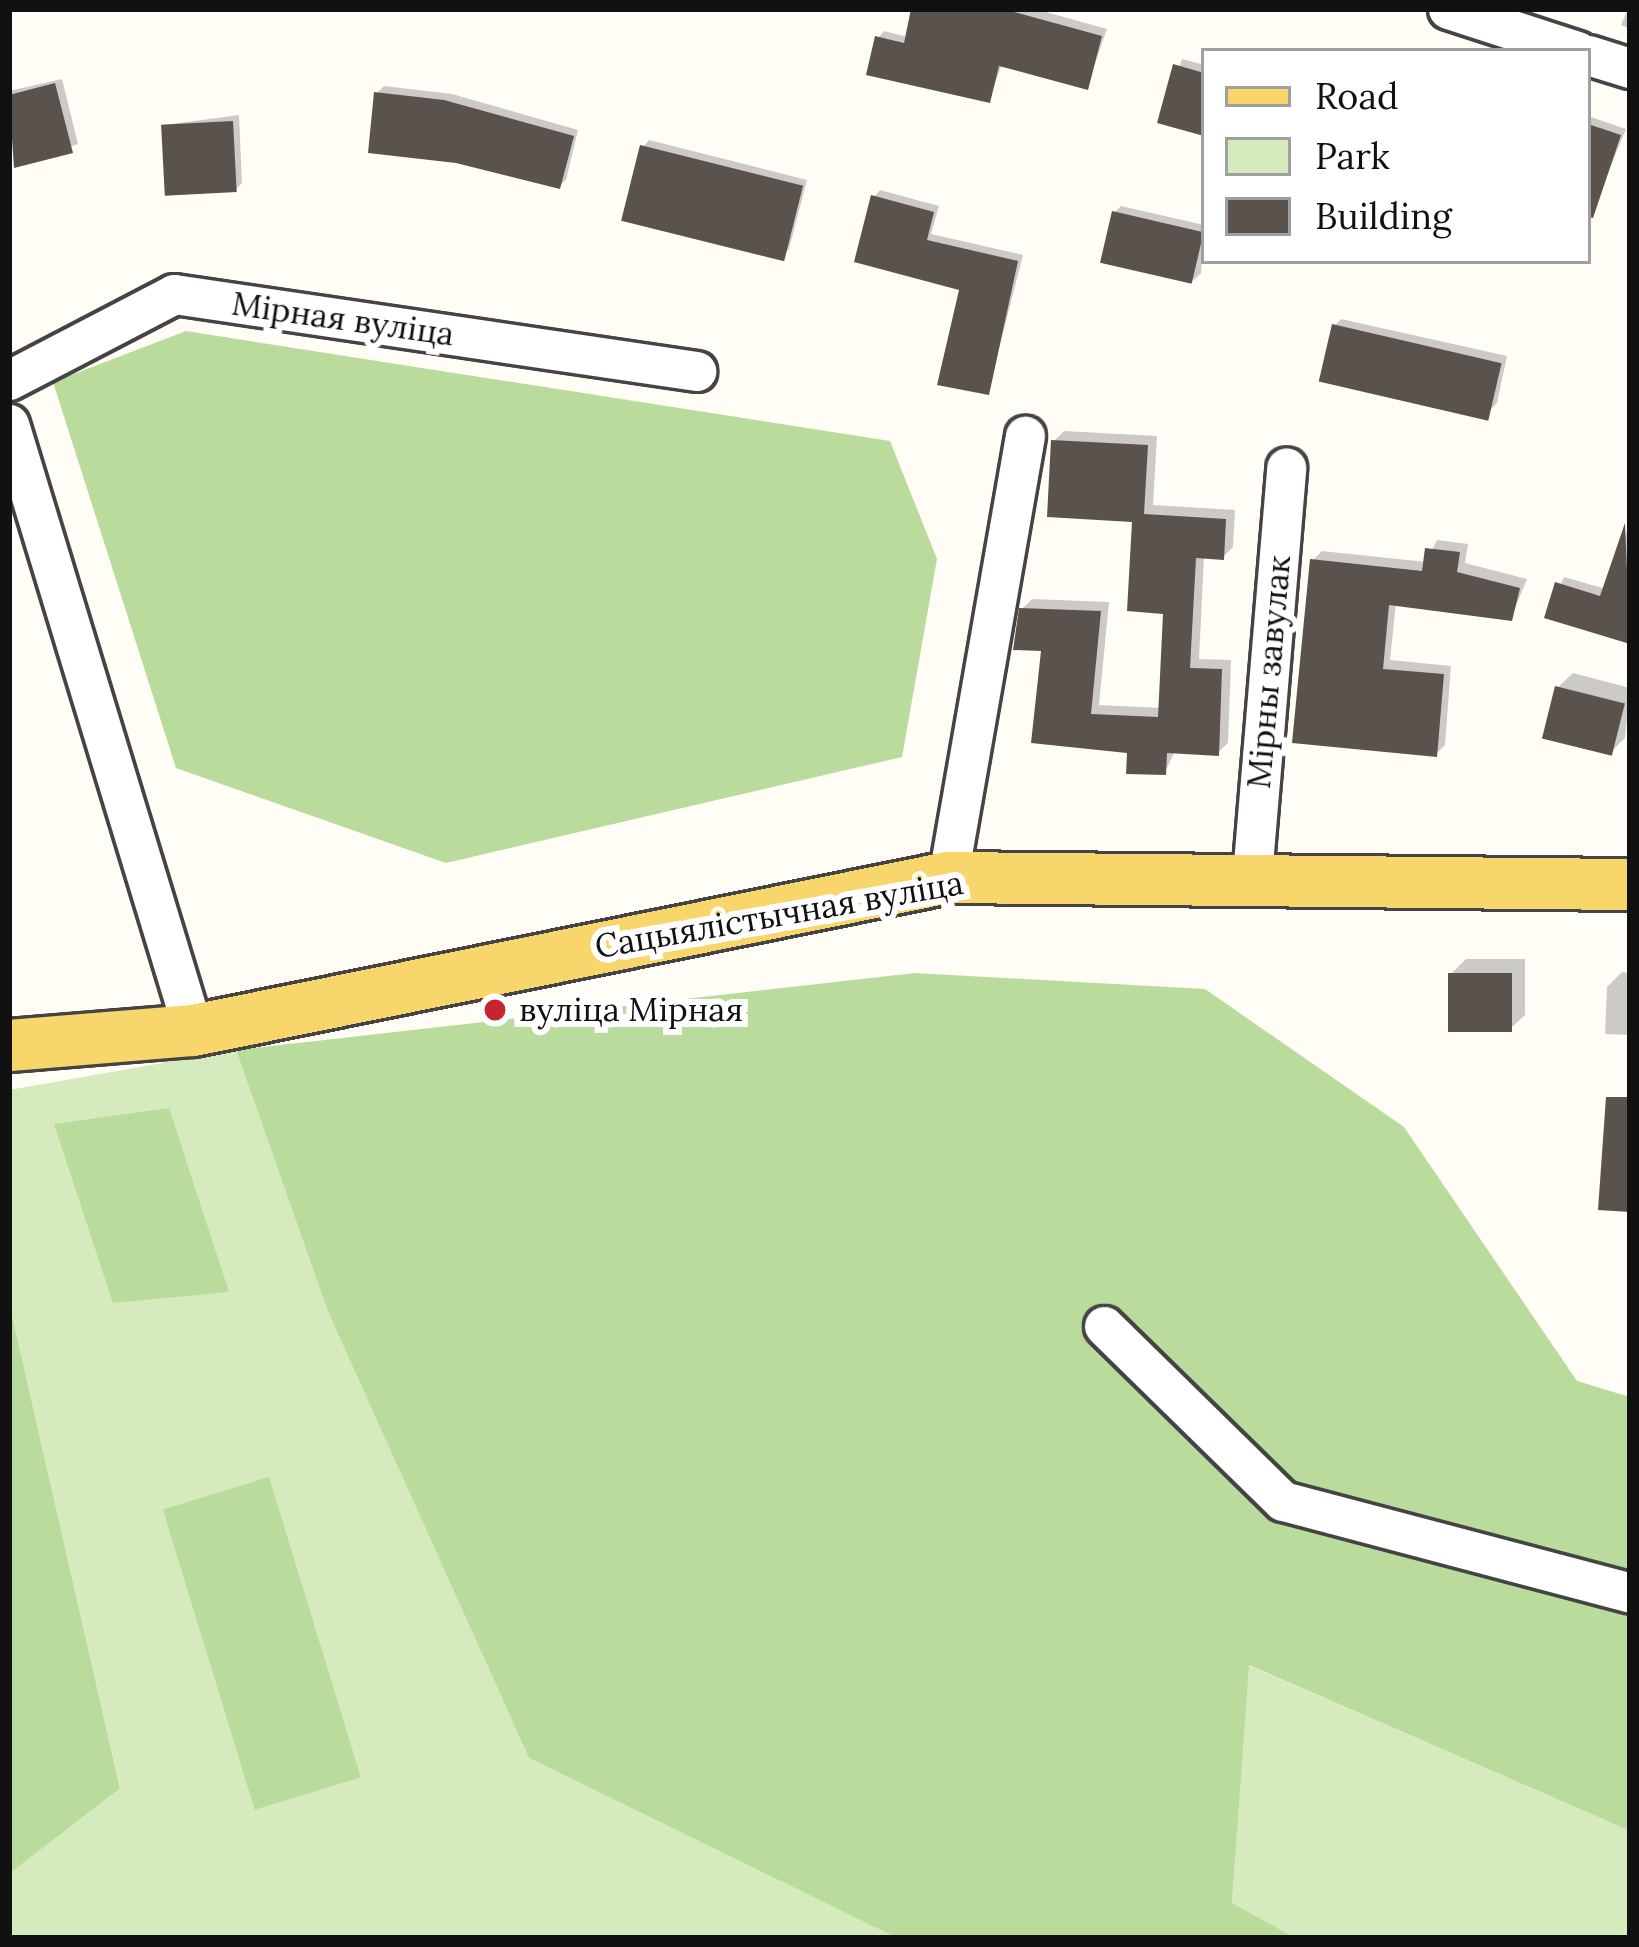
<!DOCTYPE html>
<meta charset="utf-8">
<style>
body{margin:0}
#map{position:relative;width:1639px;height:1947px;overflow:hidden;background:#fffdf5;font-family:Lora,serif}
div>[style]{position:absolute}
.green>*{inset:0;background:#d5ebbd}
.forest>*{inset:0;background:#b9dc9c;transform-origin:0 0}
.shadow>*{inset:0;background:#0003}
.building>*{inset:0;background:#5a524d;transform-origin:0 0}
.roads{filter:drop-shadow(3px 0 #444) drop-shadow(-3px 0 #444) drop-shadow(0 3px #444) drop-shadow(0 -3px #444)}
.minor>*{height:39px;margin:-19.5px;padding:0 19.5px;transform-origin:19.5px;border-radius:19.5px;background:#fff}
.major>*{height:51px;margin:-25.5px;padding:0 25.5px;transform-origin:25.5px;border-radius:25.5px;background:#f9d66b}
.dots>*{width:33px;height:33px;translate:-50% -50%;box-sizing:border-box;border:6px solid #fff;border-radius:50%}
span{translate:-50% -50%;white-space:nowrap;text-align:center;line-height:1.15;-webkit-text-stroke:12px #fff;paint-order:stroke}
.street-label{font-size:33px;color:#111}
.poi-label{font-size:33px;color:#111}
.left{translate:0 -50%;text-align:left}
.frame{position:absolute;inset:0;border:12px solid #111;pointer-events:none}
.legend{position:absolute;left:1201px;top:48px;width:390px;height:216px;box-sizing:border-box;background:#fff;border:3px solid #a0a0a0;margin:0;padding:15px 21px;list-style:none;font-size:36px;color:#111}
.legend li{display:flex;align-items:center;gap:24px;height:60px}
.legend b{width:60px;border:3px solid #a0a0a0}
</style>
<div id="map">
<div class="green">
<i style="clip-path:polygon(236px 1050px,328px 1312px,529px 1758px,897px 1938px,9px 1938px,9px 1874px,120px 1787px,9px 1302px,9px 1090px)"></i>
<i style="clip-path:polygon(1248px 1665px,1630px 1831px,1630px 1938px,1295px 1938px,1232px 1904px)"></i>
</div>
<div class="forest">
<i style="clip-path:polygon(186px 331px,890px 441px,937px 559px,902px 757px,446px 863px,176px 768px,53px 382px)"></i>
<i style="clip-path:polygon(915px 973px,1205px 989px,1404px 1127px,1577px 1381px,1630px 1397px,1630px 1831px,1249px 1665px,1232px 1903px,1295px 1938px,897px 1938px,529px 1758px,328px 1312px,236px 1050px)"></i>
<i style="clip-path:polygon(169px 1108px,229px 1292px,113px 1303px,54px 1124px)"></i>
<i style="clip-path:polygon(9px 1302px,120px 1788px,9px 1874px)"></i>
<i style="left:269px;top:1477px;width:314px;height:111px;rotate:73deg"></i>
</div>
<div class="shadow">
<i style="clip-path:polygon(914px 9px,1035px 9px,1107px 29px,1087px 86px,1002px 64px,989px 100px,878px 38px,884px 31px,908px 37px)"></i>
<i style="clip-path:polygon(1628px 9px,1630px 9px,1630px 29px,1621px 25px)"></i>
<i style="clip-path:polygon(1182px 59px,1204px 65px,1204px 133px,1160px 121px)"></i>
<i style="clip-path:polygon(62px 79px,78px 144px,16px 164px,9px 91px)"></i>
<i style="clip-path:polygon(384px 86px,452px 94px,578px 130px,566px 180px,559px 186px,377px 93px)"></i>
<i style="clip-path:polygon(239px 115px,242px 183px,235px 190px,164px 125px)"></i>
<i style="clip-path:polygon(1588px 116px,1626px 129px,1598px 197px,1588px 194px)"></i>
<i style="clip-path:polygon(649px 140px,807px 180px,789px 249px,782px 256px,643px 147px)"></i>
<i style="clip-path:polygon(880px 190px,939px 206px,931px 234px,1023px 255px,988px 391px,963px 287px,874px 197px)"></i>
<i style="clip-path:polygon(1121px 206px,1204px 225px,1201px 273px,1194px 280px,1114px 213px)"></i>
<i style="clip-path:polygon(1341px 319px,1507px 356px,1497px 403px,1490px 410px,1334px 326px)"></i>
<i style="clip-path:polygon(1064px 431px,1157px 436px,1153px 505px,1235px 510px,1233px 547px,1223px 557px,1204px 556px,1199px 659px,1231px 660px,1228px 743px,1217px 753px,1175px 751px,1165px 772px,1130px 751px,1034px 741px,1044px 648px,1022px 609px,1032px 599px,1109px 602px,1099px 705px,1162px 708px,1166px 611px,1135px 520px,1054px 441px)"></i>
<i style="clip-path:polygon(1630px 523px,1630px 641px,1547px 616px,1564px 577px,1606px 589px)"></i>
<i style="clip-path:polygon(1437px 540px,1468px 544px,1465px 563px,1527px 579px,1511px 618px,1396px 603px,1390px 660px,1451px 666px,1445px 745px,1436px 754px,1313px 560px,1322px 551px,1426px 562px)"></i>
<i style="clip-path:polygon(1573px 673px,1630px 688px,1625px 738px,1610px 753px,1558px 687px)"></i>
<i style="clip-path:polygon(1466px 959px,1525px 959px,1525px 1015px,1510px 1029px,1451px 974px)"></i>
<i style="clip-path:polygon(1622px 972px,1630px 973px,1630px 1035px,1605px 1034px,1607px 987px)"></i>
</div>
<div class="building">
<i style="clip-path:polygon(911px 9px,1003px 9px,1102px 36px,1088px 90px,999px 66px,990px 103px,866px 75px,875px 36px,904px 43px)"></i>
<i style="clip-path:polygon(1173px 64px,1204px 73px,1204px 136px,1157px 123px)"></i>
<i style="clip-path:polygon(55px 83px,73px 153px,14px 168px,9px 95px)"></i>
<i style="clip-path:polygon(374px 92px,444px 100px,574px 136px,560px 189px,456px 163px,368px 153px)"></i>
<i style="left:233px;top:121px;width:71px;height:72px;rotate:87deg"></i>
<i style="clip-path:polygon(1588px 124px,1621px 135px,1593px 218px,1588px 217px)"></i>
<i style="left:640px;top:145px;width:168px;height:78px;rotate:14deg"></i>
<i style="clip-path:polygon(871px 195px,934px 212px,927px 240px,1018px 261px,989px 395px,937px 385px,959px 290px,854px 262px)"></i>
<i style="left:1112px;top:211px;width:94px;height:53px;rotate:13deg"></i>
<i style="left:1332px;top:324px;width:174px;height:59px;rotate:13deg"></i>
<i style="clip-path:polygon(1051px 440px,1148px 445px,1144px 514px,1226px 519px,1224px 560px,1196px 558px,1190px 668px,1222px 669px,1219px 756px,1167px 753px,1166px 775px,1126px 774px,1127px 753px,1031px 743px,1041px 651px,1013px 650px,1019px 608px,1101px 611px,1091px 714px,1158px 717px,1163px 614px,1127px 611px,1132px 522px,1047px 517px)"></i>
<i style="clip-path:polygon(1625px 523px,1630px 644px,1544px 618px,1555px 582px,1600px 596px)"></i>
<i style="clip-path:polygon(1425px 548px,1460px 552px,1457px 572px,1520px 588px,1512px 621px,1389px 605px,1383px 669px,1444px 674px,1437px 757px,1292px 743px,1310px 559px,1422px 571px)"></i>
<i style="left:1555px;top:686px;width:72px;height:54px;rotate:14deg"></i>
<i style="left:1448px;top:973px;width:64px;height:59px"></i>
<i style="clip-path:polygon(1606px 1097px,1630px 1097px,1630px 1212px,1598px 1210px)"></i>
</div>
<div class="roads">
<div class="minor">
<i style="left:1448px;top:9px;width:136px;rotate:18deg"></i>
<i style="left:1588px;top:55px;width:44px;rotate:17.2deg"></i>
<i style="left:9px;top:380px;width:186px;rotate:-27.5deg"></i>
<i style="left:174px;top:294px;width:528px;rotate:8.39deg"></i>
<i style="left:9px;top:424px;width:633px;rotate:73.11deg"></i>
<i style="left:1252px;top:876px;width:410px;rotate:-85.2deg"></i>
<i style="left:948px;top:877px;width:448px;rotate:-80.1deg"></i>
<i style="left:1104px;top:1326px;width:250px;rotate:44.4deg"></i>
<i style="left:1283px;top:1501px;width:359px;rotate:14.8deg"></i>
</div>
<div class="major">
<i style="left:9px;top:1045px;width:185px;rotate:-4.7deg"></i>
<i style="left:193px;top:1030px;width:770px;rotate:-11.46deg"></i>
<i style="left:948px;top:877px;width:682px;rotate:0.59deg"></i>
</div>
</div>
<div class="dots">
<i style="left:495px;top:1010px;background:#c4262e"></i>
</div>
<div class="street-label">
<span style="left:343px;top:319px;rotate:8deg">Мірная вуліца</span>
<span style="left:1269px;top:672px;rotate:-85deg">Мірны завулак</span>
<span style="left:779px;top:915px;rotate:-10deg">Сацыялістычная вуліца</span>
</div>
<div class="poi-label">
<span class="left" style="left:519px;top:1010px">вуліца Мірная</span>
</div>
<div class="frame"></div>
<ul class="legend">
<li><b style="height:15px;background:#f9d66b"></b>Road</li>
<li><b style="height:33px;background:#d5ebbd"></b>Park</li>
<li><b style="height:33px;background:#5a524d"></b>Building</li>
</ul>
</div>
